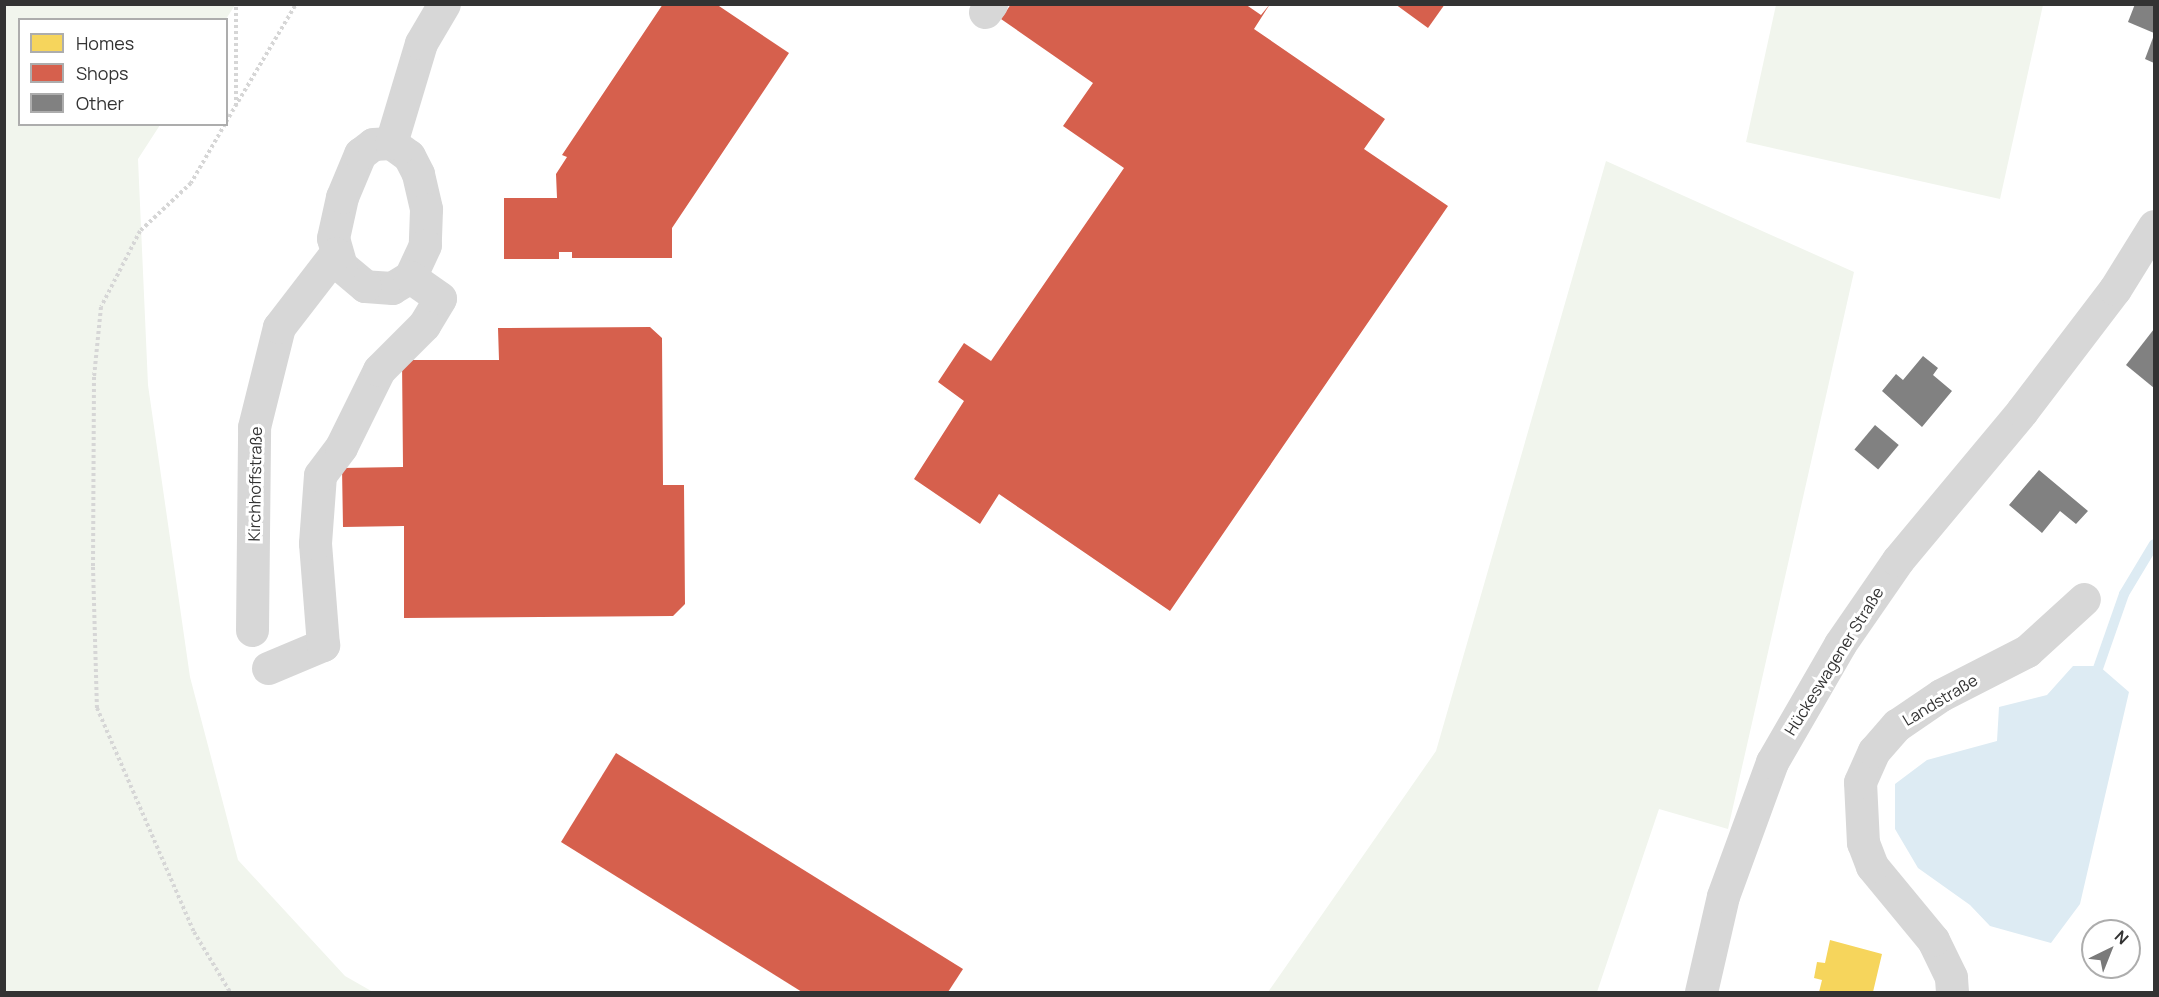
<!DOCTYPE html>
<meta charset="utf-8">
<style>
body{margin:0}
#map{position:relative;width:2159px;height:997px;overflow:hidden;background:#fff;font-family:Manrope,sans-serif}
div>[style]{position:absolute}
.green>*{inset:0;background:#f1f5ed}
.water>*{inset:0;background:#ddebf3}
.homes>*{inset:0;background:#f6d55c}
.shops>*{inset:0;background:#d6604d}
.stream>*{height:10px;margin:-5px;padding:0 5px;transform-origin:5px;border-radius:5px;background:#ddebf3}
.building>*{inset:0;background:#818181;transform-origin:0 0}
.path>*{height:4px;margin-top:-2px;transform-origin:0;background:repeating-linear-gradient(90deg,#d6d6d6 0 3px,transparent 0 6px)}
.minor>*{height:33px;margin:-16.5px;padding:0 16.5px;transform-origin:16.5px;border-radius:16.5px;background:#d7d7d7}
span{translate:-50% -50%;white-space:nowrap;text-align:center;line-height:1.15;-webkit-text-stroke:6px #fff;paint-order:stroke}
.street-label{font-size:16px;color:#333}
.frame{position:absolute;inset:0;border:6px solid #333;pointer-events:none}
.legend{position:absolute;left:18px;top:18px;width:210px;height:108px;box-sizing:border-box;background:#fff;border:2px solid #adadad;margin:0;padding:8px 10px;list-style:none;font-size:18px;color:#333}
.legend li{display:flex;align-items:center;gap:12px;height:30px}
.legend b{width:30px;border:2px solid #adadad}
.north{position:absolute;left:2081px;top:919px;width:60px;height:60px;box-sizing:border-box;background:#fff;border:2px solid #adadad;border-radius:50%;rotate:43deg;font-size:16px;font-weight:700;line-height:24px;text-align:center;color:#333}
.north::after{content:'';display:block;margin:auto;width:21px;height:27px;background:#7a7a7a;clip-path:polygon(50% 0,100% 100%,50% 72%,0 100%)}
</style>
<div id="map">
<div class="green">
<i style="clip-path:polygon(5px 4px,235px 5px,226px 19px,20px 20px,20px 124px,160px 125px,138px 159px,148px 385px,190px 677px,238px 860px,345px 976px,373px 992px,5px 992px)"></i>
<i style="clip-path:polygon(1776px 5px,2043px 5px,2000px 199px,1746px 142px)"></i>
<i style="clip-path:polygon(1606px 161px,1854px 272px,1728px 829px,1659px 809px,1597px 992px,1268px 992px,1436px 751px)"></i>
</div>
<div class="water">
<i style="clip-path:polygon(2073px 666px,2099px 666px,2129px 692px,2080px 904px,2051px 943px,1990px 926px,1970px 905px,1918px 868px,1895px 829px,1895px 784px,1927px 760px,1997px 741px,1999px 707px,2047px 695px)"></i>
</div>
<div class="homes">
<i style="clip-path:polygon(1830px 940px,1882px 954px,1873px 992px,1819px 992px,1822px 980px,1814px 978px,1817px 962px,1825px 963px)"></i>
</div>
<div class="shops">
<i style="clip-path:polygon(663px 4px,716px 4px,789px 53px,672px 228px,672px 258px,572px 258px,572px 252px,559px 252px,559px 259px,504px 259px,504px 198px,557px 198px,556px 174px,567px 157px,562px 155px)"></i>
<i style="clip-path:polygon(1011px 4px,1245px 4px,1261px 15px,1270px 4px,1254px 29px,1385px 119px,1364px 149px,1448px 206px,1170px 611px,999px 494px,980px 524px,914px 479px,964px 401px,938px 382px,964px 343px,991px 361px,1124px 168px,1063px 126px,1093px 83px,1001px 19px)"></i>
<i style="clip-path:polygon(1395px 4px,1445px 4px,1428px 28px)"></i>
<i style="clip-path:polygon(650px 327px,662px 338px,663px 485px,684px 485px,685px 604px,673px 616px,404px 618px,404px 526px,343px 527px,342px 468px,403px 467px,402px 360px,499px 360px,498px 328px)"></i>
<i style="clip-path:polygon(616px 753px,963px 969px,948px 992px,802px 992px,561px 842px)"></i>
</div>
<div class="stream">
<i style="left:2095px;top:677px;width:88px;rotate:-70.7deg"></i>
<i style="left:2124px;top:594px;width:58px;rotate:-59deg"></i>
</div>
<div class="building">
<i style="clip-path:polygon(2135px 4px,2154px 4px,2154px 33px,2128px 22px)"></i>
<i style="clip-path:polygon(2154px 35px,2154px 63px,2145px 59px)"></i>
<i style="clip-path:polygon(2154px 329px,2154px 388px,2126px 365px)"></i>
<i style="clip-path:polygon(1923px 356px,1938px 368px,1933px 375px,1952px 391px,1922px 427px,1882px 391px,1896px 374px,1903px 380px)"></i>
<i style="left:1875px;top:425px;width:31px;height:32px;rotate:40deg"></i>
<i style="clip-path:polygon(2039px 470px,2088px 511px,2076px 524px,2060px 511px,2042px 533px,2009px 505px)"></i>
</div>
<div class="path">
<i style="left:236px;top:106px;width:102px;rotate:-90deg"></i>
<i style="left:226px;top:122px;width:137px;rotate:-59.3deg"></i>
<i style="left:225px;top:124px;width:68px;rotate:120deg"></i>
<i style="left:191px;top:183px;width:70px;rotate:136.7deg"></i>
<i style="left:140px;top:231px;width:85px;rotate:117.2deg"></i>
<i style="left:101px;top:307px;width:70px;rotate:95.7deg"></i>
<i style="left:94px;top:377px;width:190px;rotate:90.3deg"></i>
<i style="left:93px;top:567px;width:141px;rotate:88.4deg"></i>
<i style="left:97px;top:708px;width:244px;rotate:66.6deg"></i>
<i style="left:194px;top:932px;width:70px;rotate:59deg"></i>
</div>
<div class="minor">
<i style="left:985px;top:12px;width:10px;rotate:-53deg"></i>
<i style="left:391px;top:143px;width:22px;rotate:36deg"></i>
<i style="left:409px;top:156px;width:20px;rotate:63deg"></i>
<i style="left:418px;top:174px;width:36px;rotate:77deg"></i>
<i style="left:426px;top:209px;width:36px;rotate:92deg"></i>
<i style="left:425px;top:245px;width:35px;rotate:115deg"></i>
<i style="left:410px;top:277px;width:21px;rotate:149deg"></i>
<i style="left:392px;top:288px;width:27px;rotate:-176deg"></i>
<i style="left:365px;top:286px;width:31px;rotate:-140deg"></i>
<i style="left:341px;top:266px;width:29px;rotate:-106deg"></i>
<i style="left:333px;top:238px;width:42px;rotate:-77.6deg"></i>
<i style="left:342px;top:197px;width:47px;rotate:-67.3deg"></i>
<i style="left:360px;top:154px;width:16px;rotate:-38deg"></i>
<i style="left:373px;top:144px;width:18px;rotate:-3deg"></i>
<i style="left:391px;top:143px;width:104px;rotate:-73.3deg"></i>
<i style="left:421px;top:43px;width:45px;rotate:-59.5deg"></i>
<i style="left:252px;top:630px;width:203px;rotate:-89.4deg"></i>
<i style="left:254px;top:427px;width:103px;rotate:-76deg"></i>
<i style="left:279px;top:327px;width:93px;rotate:-52.4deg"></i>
<i style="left:268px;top:668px;width:60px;rotate:-22.7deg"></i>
<i style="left:323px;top:645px;width:102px;rotate:-94.5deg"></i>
<i style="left:315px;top:543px;width:68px;rotate:-85.8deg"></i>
<i style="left:320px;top:475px;width:35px;rotate:-53deg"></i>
<i style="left:341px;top:447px;width:86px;rotate:-63.7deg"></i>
<i style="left:379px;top:370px;width:64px;rotate:-45deg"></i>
<i style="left:424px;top:325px;width:31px;rotate:-59deg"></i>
<i style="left:440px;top:298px;width:37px;rotate:-145deg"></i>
<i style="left:1701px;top:992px;width:98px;rotate:-77.1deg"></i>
<i style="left:1723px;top:896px;width:143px;rotate:-69.9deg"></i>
<i style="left:1772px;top:762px;width:136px;rotate:-60deg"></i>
<i style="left:1840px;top:644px;width:102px;rotate:-55.4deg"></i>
<i style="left:1898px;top:560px;width:194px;rotate:-50.2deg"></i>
<i style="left:2022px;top:411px;width:153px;rotate:-52.7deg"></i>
<i style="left:2115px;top:289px;width:74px;rotate:-58.2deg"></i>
<i style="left:1952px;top:992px;width:15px;rotate:-94deg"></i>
<i style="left:1951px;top:977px;width:41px;rotate:-115.9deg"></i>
<i style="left:1933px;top:940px;width:96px;rotate:-129.5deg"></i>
<i style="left:1872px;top:866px;width:25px;rotate:-111deg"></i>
<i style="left:1863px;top:843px;width:61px;rotate:-92.8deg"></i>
<i style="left:1860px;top:782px;width:34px;rotate:-66deg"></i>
<i style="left:1874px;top:751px;width:35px;rotate:-49deg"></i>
<i style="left:1897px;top:725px;width:53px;rotate:-34.3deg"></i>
<i style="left:1941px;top:695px;width:97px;rotate:-27.1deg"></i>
<i style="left:2027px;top:651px;width:77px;rotate:-42.4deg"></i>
</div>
<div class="street-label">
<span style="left:255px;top:484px;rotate:-89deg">Kirchhoffstraße</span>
<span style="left:1834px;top:661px;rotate:-58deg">Hückeswagener Straße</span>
<span style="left:1940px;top:700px;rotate:-31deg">Landstraße</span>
</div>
<div class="frame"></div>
<ul class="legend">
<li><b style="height:16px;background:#f6d55c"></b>Homes</li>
<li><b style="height:16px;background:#d6604d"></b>Shops</li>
<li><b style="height:16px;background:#818181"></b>Other</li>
</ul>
<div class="north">N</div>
</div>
